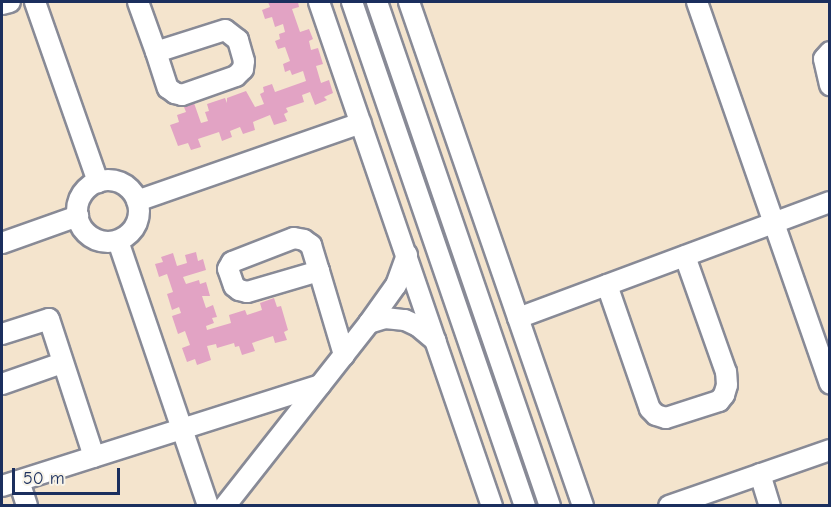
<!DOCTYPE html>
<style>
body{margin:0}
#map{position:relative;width:831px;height:507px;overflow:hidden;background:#f4e4cd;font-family:"Comic Neue",sans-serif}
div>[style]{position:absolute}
.building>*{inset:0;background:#e2a3c4}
.roads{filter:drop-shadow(2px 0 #888a96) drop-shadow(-2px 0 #888a96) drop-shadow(0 2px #888a96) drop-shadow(0 -2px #888a96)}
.minor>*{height:20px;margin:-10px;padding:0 10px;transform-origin:10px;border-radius:10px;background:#fff}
.minor>.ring{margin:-10px;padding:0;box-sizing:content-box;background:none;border:20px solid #fff;border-radius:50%}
span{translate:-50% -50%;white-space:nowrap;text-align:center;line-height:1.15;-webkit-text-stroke:5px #f7f3e8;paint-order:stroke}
.frame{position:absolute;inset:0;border:3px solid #1b2f5e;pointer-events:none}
.scale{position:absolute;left:12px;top:468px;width:108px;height:27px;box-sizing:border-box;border:3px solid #1b2f5e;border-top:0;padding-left:8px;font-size:18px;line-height:21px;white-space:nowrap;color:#1b2f5e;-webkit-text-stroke:4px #f7f3e8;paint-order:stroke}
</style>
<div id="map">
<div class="building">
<i style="clip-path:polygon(268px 2px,298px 2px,299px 7px,292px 9px,300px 32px,309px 29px,313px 39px,309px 41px,311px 50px,318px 48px,323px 64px,316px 66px,321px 83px,329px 80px,333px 93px,324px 97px,327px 100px,315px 105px,310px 92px,302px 95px,304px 102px,286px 108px,288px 112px,284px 114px,287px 121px,274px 125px,270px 115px,253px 122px,255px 130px,243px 134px,240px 127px,230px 131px,232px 137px,222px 141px,219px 132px,198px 139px,201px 147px,191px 150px,188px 143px,178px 146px,170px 125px,179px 122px,177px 115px,186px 112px,184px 107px,194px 103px,201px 123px,208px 121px,205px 112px,209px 111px,207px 104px,225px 98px,227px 103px,227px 98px,246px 91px,255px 107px,264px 104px,260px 94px,264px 92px,263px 87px,272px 84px,275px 92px,306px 81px,303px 71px,292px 75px,290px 70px,285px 72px,283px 64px,290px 61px,285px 47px,278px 49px,275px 41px,280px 39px,279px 34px,285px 32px,283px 24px,275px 27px,272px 17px,265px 19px,262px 10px,270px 7px)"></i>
<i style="clip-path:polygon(196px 252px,198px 261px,203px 259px,206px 270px,183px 277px,186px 284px,199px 280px,200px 284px,206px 282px,210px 296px,202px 296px,206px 308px,213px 305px,217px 317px,212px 318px,214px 323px,206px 326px,207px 330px,231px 323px,229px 315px,245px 310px,247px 315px,262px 310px,260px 303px,274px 298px,277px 307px,281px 306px,288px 330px,284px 332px,287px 340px,275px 343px,273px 336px,252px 343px,255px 351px,242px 355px,239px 346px,235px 347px,234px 343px,217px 348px,216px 344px,207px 346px,211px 360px,197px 365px,195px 359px,187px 362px,182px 348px,190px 345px,185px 331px,178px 334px,172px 316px,181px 313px,179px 307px,172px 310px,167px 294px,173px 292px,167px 274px,159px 277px,155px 264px,163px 262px,161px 257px,173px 253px,177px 266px,187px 263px,185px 255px)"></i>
</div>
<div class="roads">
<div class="minor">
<i style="left:35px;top:2px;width:191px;rotate:70.7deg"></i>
<i style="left:138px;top:2px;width:53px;rotate:70.2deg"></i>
<i style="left:156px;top:52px;width:38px;rotate:72deg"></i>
<i style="left:168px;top:88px;width:9px;rotate:36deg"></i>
<i style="left:175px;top:93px;width:7px;rotate:16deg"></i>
<i style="left:182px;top:95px;width:57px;rotate:-19.4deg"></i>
<i style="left:236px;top:76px;width:10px;rotate:-45deg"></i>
<i style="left:243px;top:69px;width:8px;rotate:-83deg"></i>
<i style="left:244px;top:61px;width:22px;rotate:-106deg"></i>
<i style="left:238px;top:40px;width:16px;rotate:-142deg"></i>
<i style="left:225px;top:30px;width:72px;rotate:162.3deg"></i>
<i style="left:319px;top:2px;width:533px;rotate:71.06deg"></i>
<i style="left:352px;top:2px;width:533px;rotate:71.06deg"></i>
<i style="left:377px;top:2px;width:533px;rotate:71.06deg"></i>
<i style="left:409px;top:2px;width:533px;rotate:70.95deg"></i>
<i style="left:697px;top:2px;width:404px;rotate:70.8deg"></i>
<i style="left:2px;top:4px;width:8px;rotate:-14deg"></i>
<i style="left:830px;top:52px;width:9px;rotate:131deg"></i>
<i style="left:824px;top:59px;width:27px;rotate:77deg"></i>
<i class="ring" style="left:77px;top:180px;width:42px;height:42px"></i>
<i style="left:137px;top:201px;width:237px;rotate:-19.2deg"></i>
<i style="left:118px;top:241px;width:280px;rotate:71.2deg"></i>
<i style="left:2px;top:243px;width:81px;rotate:-19.6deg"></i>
<i style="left:407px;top:255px;width:32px;rotate:110deg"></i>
<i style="left:396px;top:285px;width:47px;rotate:125.4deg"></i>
<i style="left:369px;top:323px;width:17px;rotate:-17deg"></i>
<i style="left:385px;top:318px;width:20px;rotate:6deg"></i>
<i style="left:405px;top:320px;width:14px;rotate:25deg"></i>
<i style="left:418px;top:326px;width:23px;rotate:40deg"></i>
<i style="left:319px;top:271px;width:75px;rotate:163.7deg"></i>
<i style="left:247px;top:292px;width:8px;rotate:-166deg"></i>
<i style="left:239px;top:290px;width:6px;rotate:-141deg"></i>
<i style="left:234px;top:286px;width:18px;rotate:-109deg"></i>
<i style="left:228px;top:269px;width:8px;rotate:-60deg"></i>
<i style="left:232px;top:262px;width:66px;rotate:-21.2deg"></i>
<i style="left:294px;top:238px;width:10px;rotate:11deg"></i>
<i style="left:304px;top:240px;width:9px;rotate:36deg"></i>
<i style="left:311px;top:245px;width:27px;rotate:73deg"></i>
<i style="left:319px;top:271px;width:88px;rotate:73.4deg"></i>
<i style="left:607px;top:285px;width:131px;rotate:70.9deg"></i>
<i style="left:650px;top:409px;width:8px;rotate:45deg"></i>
<i style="left:656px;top:415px;width:10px;rotate:17deg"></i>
<i style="left:666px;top:418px;width:56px;rotate:-17.8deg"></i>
<i style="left:719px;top:401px;width:8px;rotate:-50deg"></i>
<i style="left:724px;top:395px;width:10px;rotate:-73deg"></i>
<i style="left:727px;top:385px;width:13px;rotate:-94deg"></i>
<i style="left:726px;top:372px;width:123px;rotate:-109.5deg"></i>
<i style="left:518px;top:318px;width:333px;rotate:-20.4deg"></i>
<i style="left:2px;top:334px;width:49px;rotate:-17.7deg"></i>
<i style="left:49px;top:319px;width:145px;rotate:71.9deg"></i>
<i style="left:2px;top:384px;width:64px;rotate:-19.3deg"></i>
<i style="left:760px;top:474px;width:34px;rotate:73deg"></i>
<i style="left:19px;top:481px;width:26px;rotate:72deg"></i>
<i style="left:2px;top:486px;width:334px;rotate:-17.6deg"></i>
<i style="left:225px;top:506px;width:233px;rotate:-51.8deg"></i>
<i style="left:669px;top:506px;width:170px;rotate:-19.2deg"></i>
</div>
</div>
<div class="frame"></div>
<div class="scale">50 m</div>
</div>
